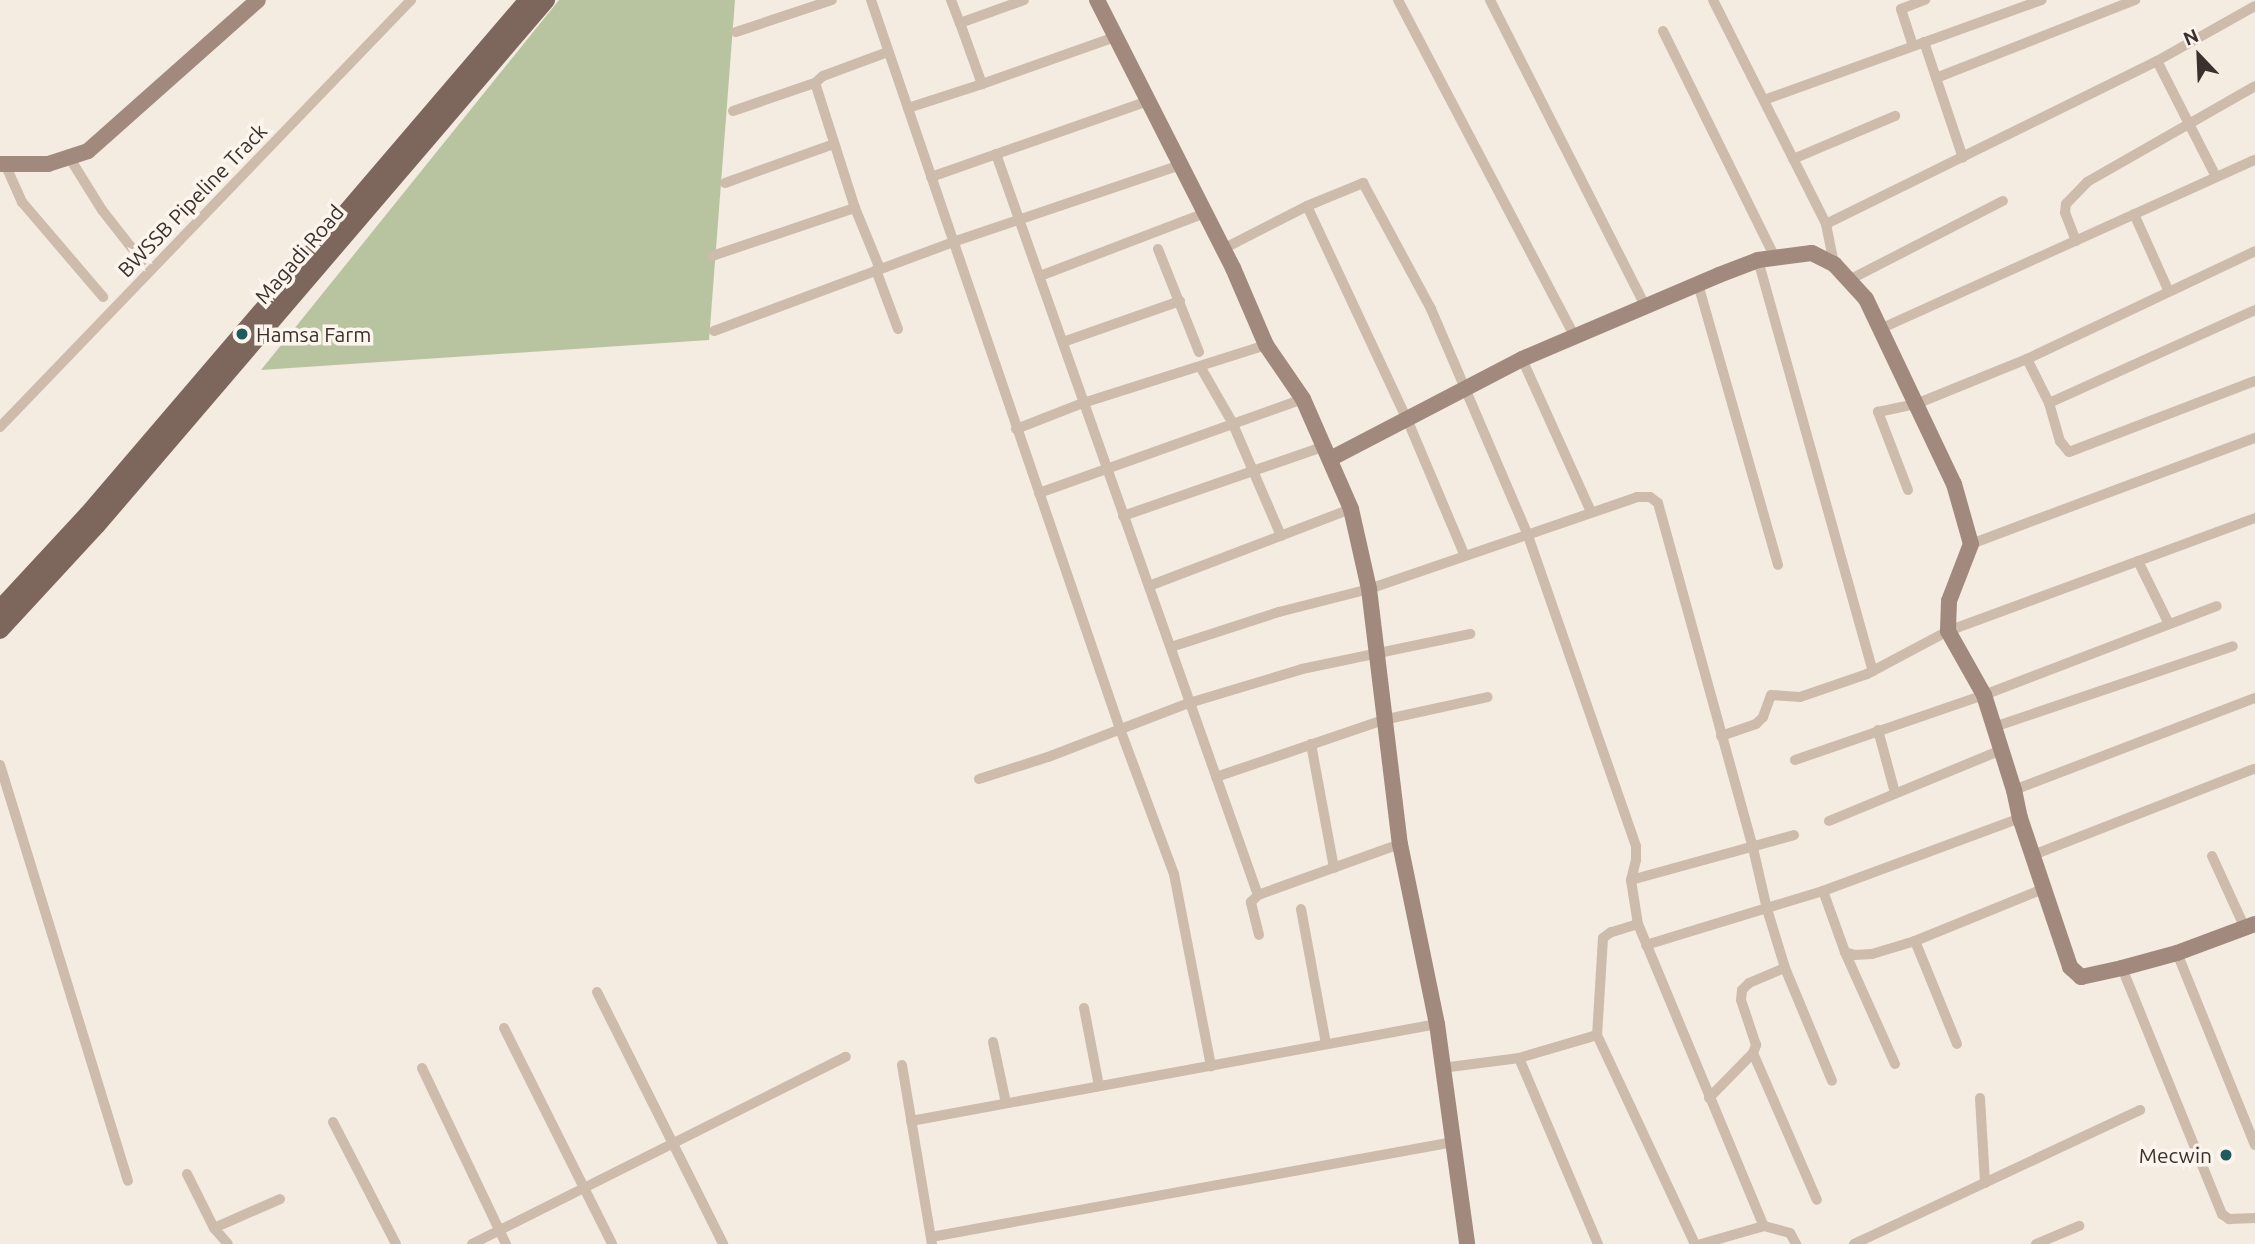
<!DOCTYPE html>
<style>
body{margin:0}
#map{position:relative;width:2255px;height:1244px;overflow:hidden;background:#f4ebe1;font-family:Ubuntu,sans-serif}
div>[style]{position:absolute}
.green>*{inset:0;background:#b8c4a0}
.street>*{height:10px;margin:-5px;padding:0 5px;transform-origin:5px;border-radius:5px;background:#cdbbac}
.secondary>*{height:16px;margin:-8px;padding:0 8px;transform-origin:8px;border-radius:8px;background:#a18a7d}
.primary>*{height:18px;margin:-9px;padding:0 9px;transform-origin:9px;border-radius:9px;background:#7d675c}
.dots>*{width:19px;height:19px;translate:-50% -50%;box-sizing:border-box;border:4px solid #fbf5ee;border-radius:50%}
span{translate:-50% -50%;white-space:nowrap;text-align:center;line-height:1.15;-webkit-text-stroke:7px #fbf5ee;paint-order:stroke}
.street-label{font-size:21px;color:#3b302b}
.poi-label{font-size:21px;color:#3b302b}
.left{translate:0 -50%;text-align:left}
.right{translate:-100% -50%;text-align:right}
.north{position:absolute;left:2164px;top:21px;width:70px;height:70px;-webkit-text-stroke:5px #fbf5ee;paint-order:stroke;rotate:337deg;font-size:19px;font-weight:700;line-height:28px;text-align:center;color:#3b302b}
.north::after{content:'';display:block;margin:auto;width:24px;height:32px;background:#3b302b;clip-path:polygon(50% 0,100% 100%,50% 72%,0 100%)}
</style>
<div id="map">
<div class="green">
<i style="clip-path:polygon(559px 0,735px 0,709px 340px,261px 370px)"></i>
</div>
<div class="street">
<i style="left:871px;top:0;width:770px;rotate:71.14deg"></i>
<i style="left:1120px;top:729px;width:155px;rotate:69.6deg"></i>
<i style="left:1174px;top:874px;width:196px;rotate:79.1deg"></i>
<i style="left:951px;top:0;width:25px;rotate:69deg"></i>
<i style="left:1024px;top:0;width:68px;rotate:160.2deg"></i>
<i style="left:960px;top:23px;width:65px;rotate:70.2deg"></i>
<i style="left:982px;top:84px;width:141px;rotate:-19.5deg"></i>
<i style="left:1398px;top:0;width:378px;rotate:62.3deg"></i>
<i style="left:1490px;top:0;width:342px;rotate:63.1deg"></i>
<i style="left:1713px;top:0;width:251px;rotate:63.2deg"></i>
<i style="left:1826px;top:224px;width:41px;rotate:78.7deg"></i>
<i style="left:1663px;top:31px;width:253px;rotate:63.7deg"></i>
<i style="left:736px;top:32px;width:101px;rotate:-18.4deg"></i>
<i style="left:1924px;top:42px;width:122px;rotate:71.4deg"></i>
<i style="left:1913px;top:46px;width:39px;rotate:-108deg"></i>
<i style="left:1901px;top:9px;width:26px;rotate:-21deg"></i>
<i style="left:2157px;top:61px;width:130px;rotate:63deg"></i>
<i style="left:1936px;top:78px;width:214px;rotate:-21.4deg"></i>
<i style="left:1764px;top:100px;width:295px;rotate:-19.8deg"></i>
<i style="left:908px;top:108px;width:78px;rotate:-18deg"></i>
<i style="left:733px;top:111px;width:87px;rotate:-18.9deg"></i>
<i style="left:996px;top:154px;width:786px;rotate:70.53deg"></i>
<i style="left:69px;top:157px;width:62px;rotate:58.1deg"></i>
<i style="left:102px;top:210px;width:65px;rotate:51.9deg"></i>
<i style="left:1793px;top:159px;width:111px;rotate:-22.9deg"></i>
<i style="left:5px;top:164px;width:42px;rotate:65.9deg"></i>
<i style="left:22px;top:202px;width:125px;rotate:49.5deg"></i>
<i style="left:931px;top:177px;width:230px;rotate:-19.3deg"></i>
<i style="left:725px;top:183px;width:116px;rotate:-19.7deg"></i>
<i style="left:1307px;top:206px;width:235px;rotate:64.9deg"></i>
<i style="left:1407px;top:419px;width:147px;rotate:67.1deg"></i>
<i style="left:2134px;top:214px;width:85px;rotate:65.8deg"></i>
<i style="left:1826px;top:224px;width:369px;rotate:-26.2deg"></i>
<i style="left:2157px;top:61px;width:112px;rotate:-29.3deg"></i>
<i style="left:2076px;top:241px;width:30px;rotate:-111deg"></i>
<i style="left:2065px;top:213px;width:9px;rotate:-84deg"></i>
<i style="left:2066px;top:204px;width:30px;rotate:-46deg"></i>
<i style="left:2087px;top:182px;width:193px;rotate:-29.7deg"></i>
<i style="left:1158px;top:249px;width:111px;rotate:68.3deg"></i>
<i style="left:1223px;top:249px;width:94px;rotate:-27.1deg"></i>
<i style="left:1307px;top:206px;width:61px;rotate:-22.3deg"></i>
<i style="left:1363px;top:183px;width:143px;rotate:61.6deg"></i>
<i style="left:1431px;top:309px;width:244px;rotate:66.8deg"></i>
<i style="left:1527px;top:533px;width:331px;rotate:70.8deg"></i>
<i style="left:1636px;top:846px;width:14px;rotate:90deg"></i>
<i style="left:1636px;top:860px;width:21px;rotate:104deg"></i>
<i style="left:1631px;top:880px;width:45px;rotate:81deg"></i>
<i style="left:1638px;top:924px;width:28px;rotate:163deg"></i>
<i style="left:1611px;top:932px;width:10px;rotate:143deg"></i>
<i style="left:1603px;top:938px;width:97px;rotate:93.5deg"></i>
<i style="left:712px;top:256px;width:151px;rotate:-18.6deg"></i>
<i style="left:1758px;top:260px;width:427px;rotate:74.4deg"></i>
<i style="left:880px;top:269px;width:66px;rotate:-112.3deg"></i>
<i style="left:855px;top:208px;width:131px;rotate:-107.7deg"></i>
<i style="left:815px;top:83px;width:11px;rotate:-41deg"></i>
<i style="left:823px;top:76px;width:69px;rotate:-20.3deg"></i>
<i style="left:876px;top:270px;width:63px;rotate:69.6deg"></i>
<i style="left:1040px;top:276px;width:177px;rotate:-20.9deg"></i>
<i style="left:1849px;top:280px;width:173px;rotate:-27.2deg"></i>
<i style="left:1698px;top:284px;width:292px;rotate:74.1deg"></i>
<i style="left:1880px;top:329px;width:411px;rotate:-24.3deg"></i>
<i style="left:714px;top:331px;width:255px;rotate:-20.4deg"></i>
<i style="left:953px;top:242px;width:240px;rotate:-18.7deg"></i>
<i style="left:1063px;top:342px;width:124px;rotate:-19.3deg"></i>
<i style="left:1522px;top:359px;width:168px;rotate:65.7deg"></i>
<i style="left:2027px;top:359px;width:49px;rotate:63.4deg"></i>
<i style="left:2049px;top:403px;width:40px;rotate:74deg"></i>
<i style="left:2060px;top:441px;width:14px;rotate:51deg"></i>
<i style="left:2069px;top:452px;width:199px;rotate:-20.9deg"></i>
<i style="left:1201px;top:368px;width:62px;rotate:60.1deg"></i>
<i style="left:1232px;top:422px;width:124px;rotate:66.7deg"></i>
<i style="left:2049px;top:403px;width:226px;rotate:-24.3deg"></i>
<i style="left:0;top:427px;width:593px;rotate:-46.09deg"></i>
<i style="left:1016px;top:429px;width:72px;rotate:-21.2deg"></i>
<i style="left:1083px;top:403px;width:192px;rotate:-17.6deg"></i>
<i style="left:1908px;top:490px;width:84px;rotate:-111deg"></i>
<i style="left:1878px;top:412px;width:39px;rotate:-12deg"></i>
<i style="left:1916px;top:404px;width:120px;rotate:-22.1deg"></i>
<i style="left:2027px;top:359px;width:252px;rotate:-25.3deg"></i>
<i style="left:1039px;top:493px;width:280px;rotate:-19.6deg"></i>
<i style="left:1123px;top:516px;width:214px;rotate:-19.1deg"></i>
<i style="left:1971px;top:544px;width:303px;rotate:-20.5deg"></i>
<i style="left:2138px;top:561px;width:68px;rotate:63.8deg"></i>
<i style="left:1149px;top:586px;width:216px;rotate:-20.9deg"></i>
<i style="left:1171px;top:647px;width:114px;rotate:-18deg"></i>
<i style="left:1279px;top:612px;width:93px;rotate:-14.3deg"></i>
<i style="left:1369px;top:589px;width:283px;rotate:-18.9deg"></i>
<i style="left:1637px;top:497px;width:13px"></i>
<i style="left:1650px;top:497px;width:10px;rotate:37deg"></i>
<i style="left:1658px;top:503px;width:358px;rotate:74.6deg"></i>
<i style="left:1753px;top:848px;width:63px;rotate:77.1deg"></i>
<i style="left:1767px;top:909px;width:62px;rotate:73deg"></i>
<i style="left:1785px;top:968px;width:122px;rotate:67.4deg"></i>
<i style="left:1994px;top:727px;width:252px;rotate:-18.7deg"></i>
<i style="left:1878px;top:730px;width:65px;rotate:74.9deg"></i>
<i style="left:1721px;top:736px;width:37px;rotate:-19deg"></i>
<i style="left:1756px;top:724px;width:10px;rotate:-45deg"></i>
<i style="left:1763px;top:717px;width:23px;rotate:-70deg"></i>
<i style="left:1771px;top:695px;width:29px;rotate:4deg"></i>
<i style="left:1800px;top:697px;width:71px;rotate:-18.9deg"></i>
<i style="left:1867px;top:674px;width:92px;rotate:-28deg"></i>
<i style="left:1948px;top:631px;width:327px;rotate:-20.2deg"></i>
<i style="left:1311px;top:744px;width:126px;rotate:79.5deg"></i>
<i style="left:1795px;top:760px;width:200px;rotate:-19deg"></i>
<i style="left:1984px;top:695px;width:249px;rotate:-20.9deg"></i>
<i style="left:0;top:765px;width:435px;rotate:72.9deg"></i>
<i style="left:1216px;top:777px;width:176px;rotate:-18.8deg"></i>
<i style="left:1383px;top:720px;width:107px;rotate:-12.4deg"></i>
<i style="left:979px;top:779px;width:72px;rotate:-17.7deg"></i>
<i style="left:1048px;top:757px;width:151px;rotate:-21deg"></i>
<i style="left:1189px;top:703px;width:118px;rotate:-16.7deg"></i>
<i style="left:1302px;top:669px;width:172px;rotate:-11.8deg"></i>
<i style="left:2014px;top:790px;width:258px;rotate:-20.9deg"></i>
<i style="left:1829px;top:821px;width:186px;rotate:-22.4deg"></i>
<i style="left:2033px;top:855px;width:237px;rotate:-21.3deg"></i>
<i style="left:2212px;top:856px;width:79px;rotate:65.4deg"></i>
<i style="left:1631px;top:880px;width:169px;rotate:-15.4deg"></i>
<i style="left:1301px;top:909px;width:137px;rotate:79.5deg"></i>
<i style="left:1638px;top:924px;width:327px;rotate:67.4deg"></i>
<i style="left:1259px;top:935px;width:34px;rotate:-104deg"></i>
<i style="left:1251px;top:902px;width:10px;rotate:-45deg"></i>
<i style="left:1258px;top:895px;width:151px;rotate:-19.8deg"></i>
<i style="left:1915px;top:941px;width:111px;rotate:67.8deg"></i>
<i style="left:1646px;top:945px;width:185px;rotate:-17deg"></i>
<i style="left:1845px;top:952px;width:9px;rotate:18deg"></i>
<i style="left:1854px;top:955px;width:18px;rotate:-3deg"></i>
<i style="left:1872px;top:954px;width:45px;rotate:-16.8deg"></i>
<i style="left:1915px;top:941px;width:138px;rotate:-22.1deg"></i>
<i style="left:2177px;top:953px;width:207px;rotate:67.9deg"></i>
<i style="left:2122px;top:968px;width:266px;rotate:67.9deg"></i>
<i style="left:2222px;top:1214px;width:9px;rotate:36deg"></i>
<i style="left:2229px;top:1219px;width:26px;rotate:-2deg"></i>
<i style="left:597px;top:992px;width:282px;rotate:63.4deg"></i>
<i style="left:1084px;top:1008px;width:79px;rotate:79.1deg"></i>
<i style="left:504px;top:1028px;width:241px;rotate:63.4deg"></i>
<i style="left:993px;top:1042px;width:62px;rotate:78deg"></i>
<i style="left:1753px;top:1053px;width:160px;rotate:66.5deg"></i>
<i style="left:1519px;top:1058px;width:202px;rotate:67deg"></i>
<i style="left:1895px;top:1064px;width:123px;rotate:-114.1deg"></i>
<i style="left:1845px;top:952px;width:65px;rotate:-109.8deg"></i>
<i style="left:1823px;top:891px;width:210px;rotate:-20.3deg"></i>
<i style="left:902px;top:1065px;width:181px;rotate:80.5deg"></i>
<i style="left:422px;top:1068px;width:195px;rotate:64.5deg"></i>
<i style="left:1442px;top:1068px;width:78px;rotate:-7.4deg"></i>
<i style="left:1519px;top:1058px;width:81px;rotate:-16.4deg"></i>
<i style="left:1597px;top:1035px;width:231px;rotate:64.9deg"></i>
<i style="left:1709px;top:1098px;width:63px;rotate:-45.6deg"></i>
<i style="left:1753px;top:1053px;width:9px;rotate:-69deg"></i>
<i style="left:1756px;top:1045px;width:47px;rotate:-108.4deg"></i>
<i style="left:1741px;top:1000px;width:10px;rotate:-84deg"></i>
<i style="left:1742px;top:990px;width:10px;rotate:-45deg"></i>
<i style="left:1749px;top:983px;width:39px;rotate:-23deg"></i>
<i style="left:1980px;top:1098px;width:85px;rotate:86.6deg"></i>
<i style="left:911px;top:1121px;width:535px;rotate:-10.45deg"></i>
<i style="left:333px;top:1122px;width:137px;rotate:62.7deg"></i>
<i style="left:187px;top:1174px;width:60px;rotate:63.4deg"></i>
<i style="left:214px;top:1228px;width:21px;rotate:49deg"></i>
<i style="left:214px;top:1228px;width:72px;rotate:-23.7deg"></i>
<i style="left:931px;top:1237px;width:531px;rotate:-10.31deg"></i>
<i style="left:472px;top:1244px;width:418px;rotate:-26.6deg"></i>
<i style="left:1701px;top:1244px;width:66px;rotate:-15.9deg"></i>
<i style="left:1764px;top:1226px;width:27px;rotate:15deg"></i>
<i style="left:1790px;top:1233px;width:13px;rotate:61deg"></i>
<i style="left:1854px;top:1244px;width:316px;rotate:-25.1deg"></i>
<i style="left:2036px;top:1244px;width:47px;rotate:-22.7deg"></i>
</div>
<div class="secondary">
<i style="left:1097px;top:0;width:301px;rotate:63.1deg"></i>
<i style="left:1233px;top:268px;width:84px;rotate:66.8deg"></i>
<i style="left:1266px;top:345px;width:65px;rotate:55.6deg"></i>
<i style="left:1303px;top:399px;width:120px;rotate:66.4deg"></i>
<i style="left:1351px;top:509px;width:82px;rotate:77.3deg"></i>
<i style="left:1369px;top:589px;width:257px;rotate:83.1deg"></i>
<i style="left:1400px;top:844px;width:184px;rotate:78.4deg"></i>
<i style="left:1437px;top:1024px;width:222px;rotate:82.2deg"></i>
<i style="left:0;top:164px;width:48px"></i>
<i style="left:48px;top:164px;width:42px;rotate:-18deg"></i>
<i style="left:88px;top:151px;width:227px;rotate:-41.6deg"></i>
<i style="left:1330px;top:459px;width:216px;rotate:-27.5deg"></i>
<i style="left:1522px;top:359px;width:214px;rotate:-23.1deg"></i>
<i style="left:1719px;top:275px;width:42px;rotate:-21deg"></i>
<i style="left:1758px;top:260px;width:54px;rotate:-7.4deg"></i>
<i style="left:1812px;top:253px;width:25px;rotate:27deg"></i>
<i style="left:1834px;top:264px;width:47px;rotate:47.6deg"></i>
<i style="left:1866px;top:299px;width:205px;rotate:64.6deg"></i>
<i style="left:1954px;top:484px;width:62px;rotate:74.2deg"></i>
<i style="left:1971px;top:544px;width:61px;rotate:111.1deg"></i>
<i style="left:1949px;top:601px;width:30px;rotate:92deg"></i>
<i style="left:1948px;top:631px;width:73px;rotate:60.6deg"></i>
<i style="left:1984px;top:695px;width:100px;rotate:72.5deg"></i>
<i style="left:2014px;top:790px;width:29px;rotate:78deg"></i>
<i style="left:2020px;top:818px;width:157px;rotate:71.4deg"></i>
<i style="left:2070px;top:967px;width:15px;rotate:42deg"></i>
<i style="left:2081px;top:977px;width:42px;rotate:-12.4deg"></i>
<i style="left:2122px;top:968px;width:57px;rotate:-15.3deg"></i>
<i style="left:2177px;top:953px;width:83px;rotate:-20.4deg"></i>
</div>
<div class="primary">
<i style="left:0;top:609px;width:129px;rotate:-47.2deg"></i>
<i style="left:88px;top:514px;width:677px;rotate:-49.44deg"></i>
<i style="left:0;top:630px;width:143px;rotate:-47.3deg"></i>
<i style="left:97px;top:525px;width:691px;rotate:-49.46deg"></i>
</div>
<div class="dots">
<i style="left:242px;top:334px;background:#1f5a5e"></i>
<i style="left:2226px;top:1155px;background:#1f5a5e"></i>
</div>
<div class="street-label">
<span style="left:192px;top:200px;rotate:-46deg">BWSSB Pipeline Track</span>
<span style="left:299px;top:254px;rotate:-49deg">Magadi Road</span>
</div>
<div class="poi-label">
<span class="left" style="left:256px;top:334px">Hamsa Farm</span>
<span class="right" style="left:2212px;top:1155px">Mecwin</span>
</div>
<div class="north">N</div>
</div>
